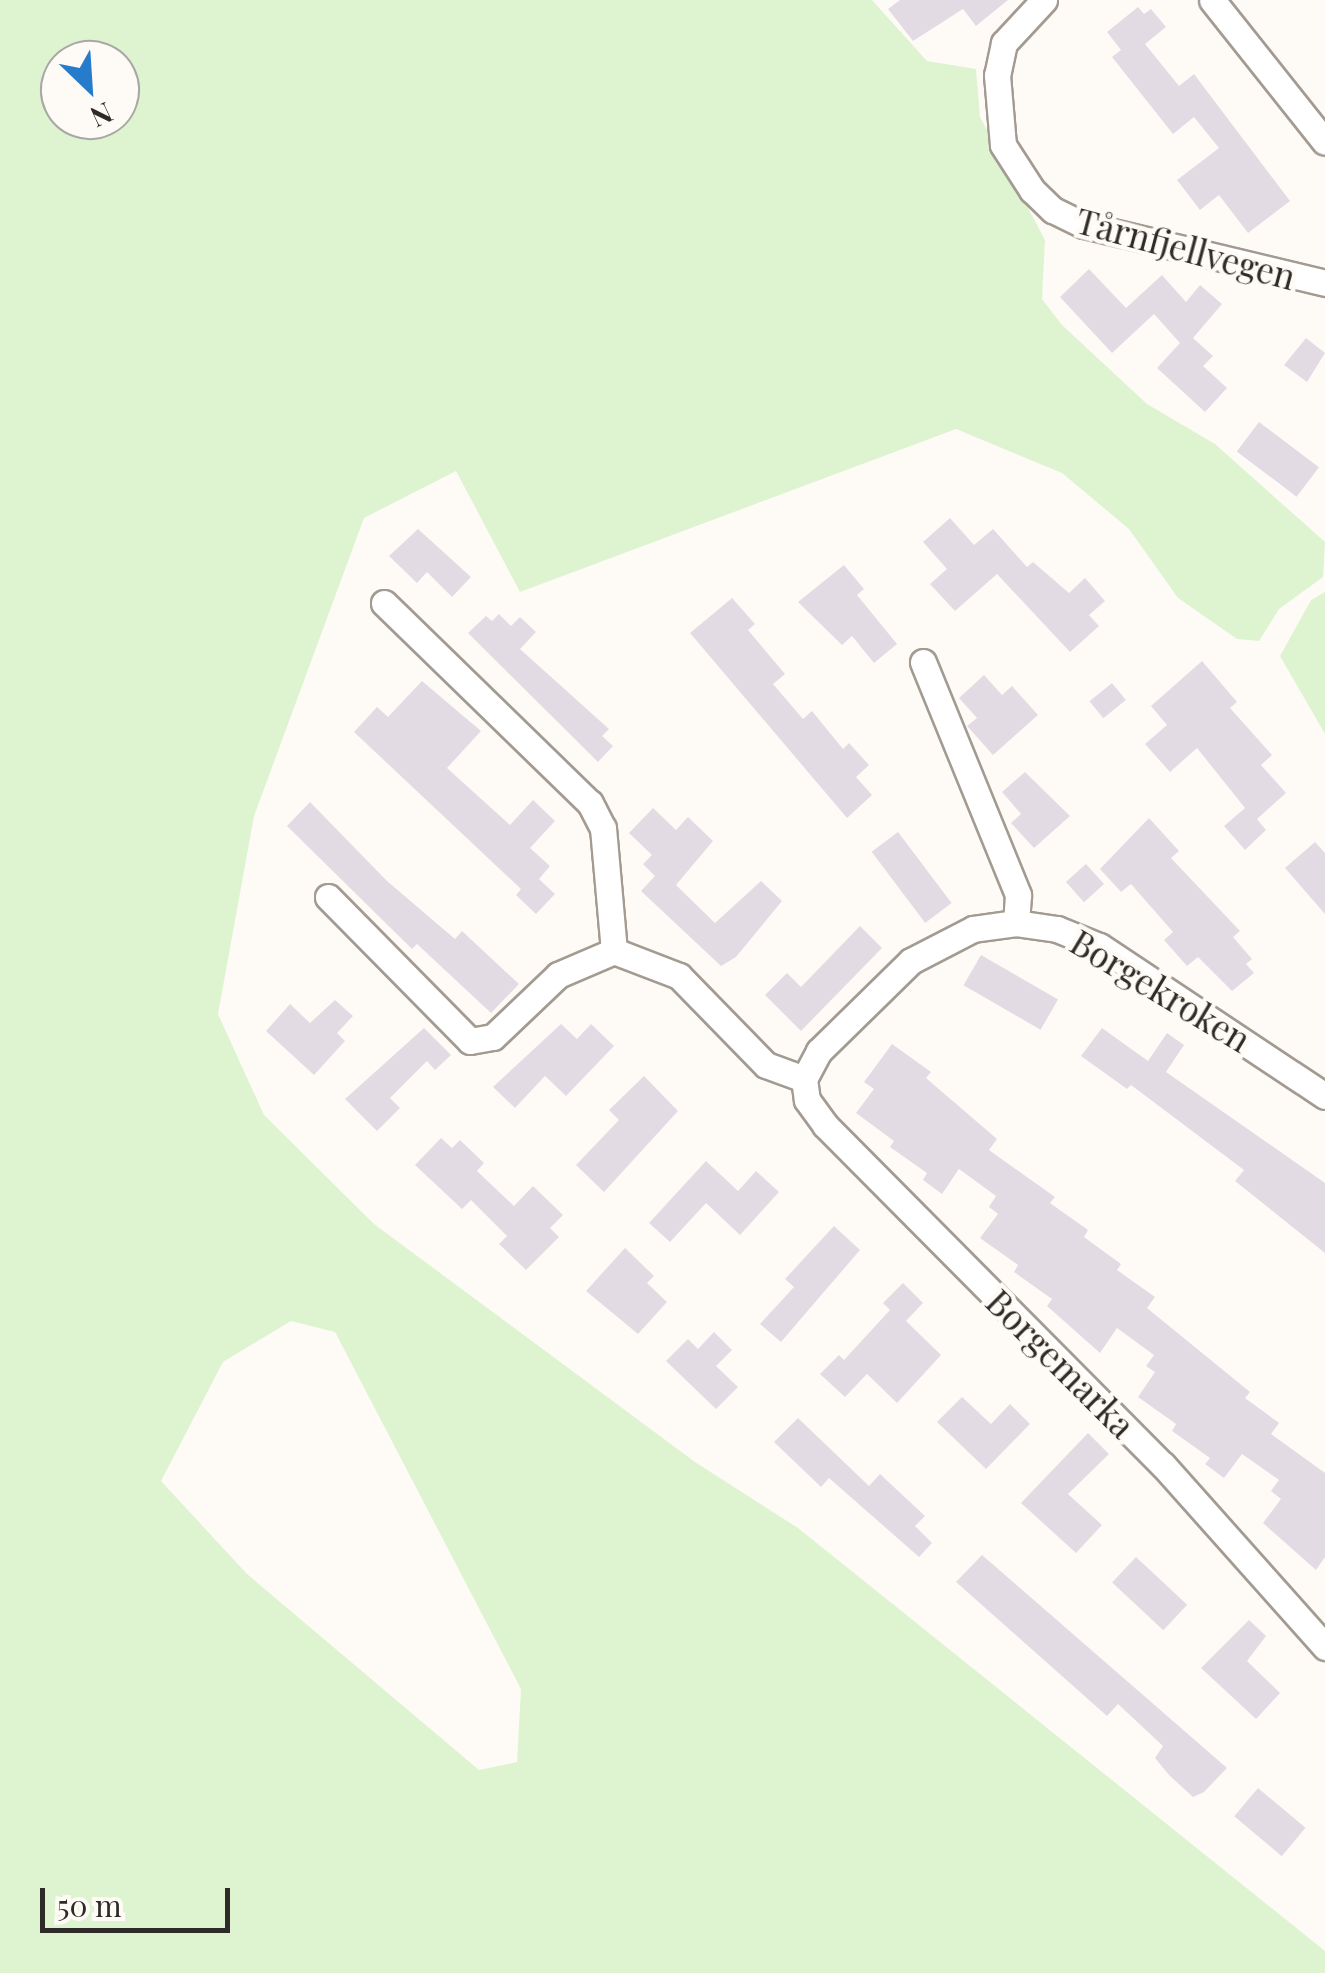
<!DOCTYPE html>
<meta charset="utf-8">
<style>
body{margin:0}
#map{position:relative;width:1325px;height:1973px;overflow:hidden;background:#fefbf7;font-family:"Playfair Display",serif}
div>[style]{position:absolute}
.green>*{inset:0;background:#def4d0}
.building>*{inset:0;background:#e3dbe4;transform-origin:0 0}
.roads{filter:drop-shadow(2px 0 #a39b92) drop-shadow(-2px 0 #a39b92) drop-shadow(0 2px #a39b92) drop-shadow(0 -2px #a39b92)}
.street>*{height:25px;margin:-12.5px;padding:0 12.5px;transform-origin:12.5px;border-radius:12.5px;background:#fff}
span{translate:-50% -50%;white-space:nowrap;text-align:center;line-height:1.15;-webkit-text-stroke:9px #fefbf7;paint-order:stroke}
.street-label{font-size:35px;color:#2d2a27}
.north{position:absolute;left:40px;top:40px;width:100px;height:100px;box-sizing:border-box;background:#fefbf7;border:2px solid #aaa7a4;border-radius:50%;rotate:155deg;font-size:28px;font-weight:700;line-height:40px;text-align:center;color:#2d2a27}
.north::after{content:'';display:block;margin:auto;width:35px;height:45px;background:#267cca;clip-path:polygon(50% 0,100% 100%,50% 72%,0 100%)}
.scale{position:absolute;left:40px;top:1888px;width:190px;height:45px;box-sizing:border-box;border:5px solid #2d2a27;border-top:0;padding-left:12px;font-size:30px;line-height:35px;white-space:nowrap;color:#2d2a27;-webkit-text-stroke:8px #fefbf7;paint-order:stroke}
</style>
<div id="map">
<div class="green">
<i style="clip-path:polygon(evenodd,0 0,872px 0,927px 61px,976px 69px,980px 117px,1045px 240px,1042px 299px,1062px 325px,1147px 404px,1215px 444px,1325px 542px,1323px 577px,1279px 609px,1259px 641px,1237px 639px,1178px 598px,1129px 529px,1062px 473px,956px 429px,520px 592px,456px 471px,364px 518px,254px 816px,218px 1014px,264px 1115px,374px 1224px,695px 1462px,798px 1528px,1325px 1951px,1325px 1973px,0 1973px,0 0,60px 60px,120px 60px,120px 120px,60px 120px,60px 60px,0 0,291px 1321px,335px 1332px,521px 1689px,517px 1762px,479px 1770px,247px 1574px,161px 1481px,223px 1362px,291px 1321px)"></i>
<i style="clip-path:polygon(1325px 592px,1325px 734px,1280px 656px,1311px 600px)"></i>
</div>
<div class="building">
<i style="clip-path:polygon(900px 0,1008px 0,976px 26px,963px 9px,913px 41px,888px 9px)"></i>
<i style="clip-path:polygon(1138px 7px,1144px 14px,1151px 9px,1166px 27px,1145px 44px,1179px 86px,1194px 74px,1290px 201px,1248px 233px,1219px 195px,1200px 210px,1177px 180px,1219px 148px,1194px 117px,1173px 134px,1112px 57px,1121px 50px,1107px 32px)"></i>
<i style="clip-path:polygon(1089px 269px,1126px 308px,1162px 275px,1186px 302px,1200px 285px,1222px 304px,1193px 338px,1213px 356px,1203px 366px,1227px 388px,1205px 412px,1157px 368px,1180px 343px,1154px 314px,1112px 353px,1060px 297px)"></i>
<i style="clip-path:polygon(1306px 338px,1325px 353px,1307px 382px,1284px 365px)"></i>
<i style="left:1259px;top:422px;width:75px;height:37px;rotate:37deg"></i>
<i style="clip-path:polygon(950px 518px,974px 545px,993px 529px,1027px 567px,1033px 562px,1069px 593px,1085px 578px,1105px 601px,1089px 615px,1099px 626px,1070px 652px,997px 574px,955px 611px,930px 584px,947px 569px,923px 542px)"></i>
<i style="clip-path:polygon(418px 529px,471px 577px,452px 597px,427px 572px,417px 583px,389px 556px)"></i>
<i style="clip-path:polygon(844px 565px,864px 589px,857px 595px,897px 644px,874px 663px,852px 636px,842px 645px,798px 602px)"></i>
<i style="clip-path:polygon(732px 598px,755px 624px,748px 630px,785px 674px,773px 684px,803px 719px,812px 711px,843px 749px,849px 743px,869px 765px,856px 777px,872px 795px,847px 818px,690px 633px)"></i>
<i style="clip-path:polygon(499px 614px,511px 626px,520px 617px,536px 632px,520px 649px,609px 729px,602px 736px,613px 746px,598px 762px,468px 633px,486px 616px,492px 621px)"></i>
<i style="clip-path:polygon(1202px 661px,1237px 702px,1230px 708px,1272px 755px,1261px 765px,1286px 793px,1257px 819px,1266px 830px,1245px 850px,1224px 826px,1245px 808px,1197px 748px,1170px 772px,1145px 744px,1167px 725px,1151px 706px)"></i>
<i style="clip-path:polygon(984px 675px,1002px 695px,1012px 686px,1038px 715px,993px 755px,967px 726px,977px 718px,959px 698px)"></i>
<i style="clip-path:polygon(422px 681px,481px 731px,447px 768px,510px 825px,533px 800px,555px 821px,530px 848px,550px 866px,539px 879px,555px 894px,536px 914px,516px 895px,521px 889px,354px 732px,377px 707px,388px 717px)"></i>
<i style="left:1112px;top:683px;width:22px;height:29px;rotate:51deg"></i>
<i style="clip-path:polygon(1025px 772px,1070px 816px,1034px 848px,1011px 823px,1021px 814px,1002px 792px)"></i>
<i style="clip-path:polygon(310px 802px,387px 881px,455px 939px,462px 931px,519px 984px,491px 1013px,417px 944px,412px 949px,287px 826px)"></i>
<i style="clip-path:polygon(653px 808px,676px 830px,688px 817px,713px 841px,676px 885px,715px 923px,761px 881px,782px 901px,736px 957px,721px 966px,641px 891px,655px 876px,643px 864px,652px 855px,629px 833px)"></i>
<i style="clip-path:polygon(1149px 818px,1179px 851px,1171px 858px,1240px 931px,1233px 937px,1252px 959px,1246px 964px,1254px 973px,1232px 991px,1198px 957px,1187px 966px,1164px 940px,1173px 932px,1131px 884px,1121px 892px,1100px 869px)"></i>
<i style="left:898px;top:832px;width:89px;height:33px;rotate:53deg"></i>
<i style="clip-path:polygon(1315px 842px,1325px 853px,1325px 914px,1285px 868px)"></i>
<i style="left:1086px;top:864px;width:27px;height:27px;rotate:48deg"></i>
<i style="clip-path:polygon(860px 926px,882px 948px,801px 1031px,765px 995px,787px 973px,801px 987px)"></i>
<i style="left:981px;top:955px;width:89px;height:35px;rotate:30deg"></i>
<i style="clip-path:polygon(335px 1000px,353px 1016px,337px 1033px,345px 1041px,314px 1075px,266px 1031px,290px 1004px,310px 1023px)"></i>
<i style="clip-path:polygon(561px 1024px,577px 1039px,591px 1024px,614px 1046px,566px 1096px,545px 1076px,515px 1108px,493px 1087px)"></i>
<i style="clip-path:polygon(424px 1028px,451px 1055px,435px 1070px,427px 1061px,390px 1098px,400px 1108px,377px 1131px,345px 1099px)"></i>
<i style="clip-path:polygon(1102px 1028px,1148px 1061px,1167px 1033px,1184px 1045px,1166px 1072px,1325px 1183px,1325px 1253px,1235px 1181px,1244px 1170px,1131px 1085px,1127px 1089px,1081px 1056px)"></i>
<i style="clip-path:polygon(892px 1044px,931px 1072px,926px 1078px,997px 1139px,989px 1150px,1055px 1197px,1050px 1203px,1088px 1230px,1084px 1237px,1121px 1264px,1117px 1270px,1155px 1297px,1147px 1308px,1250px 1392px,1245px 1398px,1279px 1423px,1271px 1434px,1325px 1473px,1325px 1557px,1316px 1570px,1263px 1523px,1281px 1499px,1271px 1491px,1279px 1480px,1242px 1454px,1224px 1478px,1205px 1464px,1210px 1458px,1172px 1431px,1176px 1424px,1138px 1397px,1155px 1372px,1146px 1366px,1154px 1355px,1117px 1328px,1100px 1353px,1047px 1306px,1052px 1299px,1014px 1272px,1018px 1265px,980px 1238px,998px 1214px,989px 1207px,996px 1196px,959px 1169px,942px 1194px,923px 1180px,927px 1173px,890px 1147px,894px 1141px,856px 1113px,874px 1089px,864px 1082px)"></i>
<i style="clip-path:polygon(644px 1076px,678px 1111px,604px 1192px,576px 1165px,619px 1120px,609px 1110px)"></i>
<i style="clip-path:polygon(441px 1138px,452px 1148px,460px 1140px,484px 1163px,477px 1171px,514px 1206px,533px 1186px,563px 1215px,550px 1228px,559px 1237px,526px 1270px,499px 1244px,507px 1236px,471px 1200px,462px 1209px,415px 1165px)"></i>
<i style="clip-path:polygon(706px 1161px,738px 1191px,756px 1171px,779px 1192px,740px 1235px,706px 1203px,670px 1242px,649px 1223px)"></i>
<i style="clip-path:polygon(834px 1226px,860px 1250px,781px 1342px,760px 1324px,794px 1287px,785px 1279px)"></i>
<i style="clip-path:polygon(625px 1248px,654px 1276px,647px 1283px,667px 1302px,638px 1334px,586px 1291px)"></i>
<i style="clip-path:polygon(903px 1283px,923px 1303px,906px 1321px,941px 1355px,897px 1403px,867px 1374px,845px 1397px,820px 1374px,839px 1355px,844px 1360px,890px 1310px,883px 1303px)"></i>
<i style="clip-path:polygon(714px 1332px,732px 1350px,716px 1366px,738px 1387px,716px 1409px,666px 1361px,688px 1339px,698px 1349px)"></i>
<i style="clip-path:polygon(962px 1397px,991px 1424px,1010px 1404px,1030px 1424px,986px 1469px,937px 1422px)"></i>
<i style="clip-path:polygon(798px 1418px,869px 1486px,880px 1474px,925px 1516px,915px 1526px,932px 1543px,919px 1557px,829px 1478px,821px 1487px,774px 1442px)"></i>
<i style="clip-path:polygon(1088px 1433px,1109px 1454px,1068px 1494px,1102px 1525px,1076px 1553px,1021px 1503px)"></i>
<i style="clip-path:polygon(982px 1555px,1227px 1768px,1204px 1792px,1193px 1797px,1169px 1775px,1155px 1758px,1163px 1746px,1118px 1704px,1107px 1716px,956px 1582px)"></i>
<i style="left:1136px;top:1557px;width:70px;height:35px;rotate:43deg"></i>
<i style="clip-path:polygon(1249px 1620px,1266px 1636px,1247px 1661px,1280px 1693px,1256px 1719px,1201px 1668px)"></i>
<i style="left:1258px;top:1788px;width:62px;height:37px;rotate:40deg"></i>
</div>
<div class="roads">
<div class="street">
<i style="left:1044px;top:0;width:59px;rotate:132.9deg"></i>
<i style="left:1004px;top:43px;width:33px;rotate:102deg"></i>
<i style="left:997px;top:75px;width:70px;rotate:85.1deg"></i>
<i style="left:1003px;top:145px;width:54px;rotate:57.2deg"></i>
<i style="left:1032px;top:190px;width:29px;rotate:44deg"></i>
<i style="left:1053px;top:210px;width:34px;rotate:26deg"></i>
<i style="left:1084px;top:225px;width:248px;rotate:13.5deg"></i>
<i style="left:1212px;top:0;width:181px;rotate:51.5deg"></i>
<i style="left:384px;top:603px;width:287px;rotate:44.2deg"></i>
<i style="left:590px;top:803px;width:28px;rotate:63deg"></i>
<i style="left:603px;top:828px;width:123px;rotate:84.9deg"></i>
<i style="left:923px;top:662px;width:252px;rotate:67.8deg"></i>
<i style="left:1018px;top:895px;width:28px;rotate:94deg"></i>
<i style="left:328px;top:897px;width:202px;rotate:45.4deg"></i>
<i style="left:470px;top:1041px;width:23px;rotate:-10deg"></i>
<i style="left:493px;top:1037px;width:90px;rotate:-43.6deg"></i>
<i style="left:558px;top:975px;width:61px;rotate:-23.2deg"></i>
<i style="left:614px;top:951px;width:70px;rotate:21deg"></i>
<i style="left:679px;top:976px;width:124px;rotate:45.7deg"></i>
<i style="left:766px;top:1065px;width:40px;rotate:20.2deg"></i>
<i style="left:1325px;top:1096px;width:271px;rotate:-146.4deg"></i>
<i style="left:1099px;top:946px;width:45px;rotate:-158deg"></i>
<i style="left:1057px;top:929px;width:41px;rotate:-171.7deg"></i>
<i style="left:1016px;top:923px;width:43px;rotate:172.1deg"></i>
<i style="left:973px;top:929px;width:70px;rotate:152.7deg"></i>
<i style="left:911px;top:961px;width:129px;rotate:135.6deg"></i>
<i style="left:819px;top:1051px;width:32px;rotate:118deg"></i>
<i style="left:804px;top:1079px;width:21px;rotate:82deg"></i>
<i style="left:807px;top:1100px;width:31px;rotate:54deg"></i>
<i style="left:825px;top:1125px;width:479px;rotate:45.2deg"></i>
<i style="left:1163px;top:1465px;width:244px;rotate:48.3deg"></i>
</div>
</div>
<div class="street-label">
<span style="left:1186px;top:248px;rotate:15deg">Tårnfjellvegen</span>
<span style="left:1161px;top:990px;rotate:31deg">Borgekroken</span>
<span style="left:1061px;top:1363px;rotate:45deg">Borgemarka</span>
</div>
<div class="north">N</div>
<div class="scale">50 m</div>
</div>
